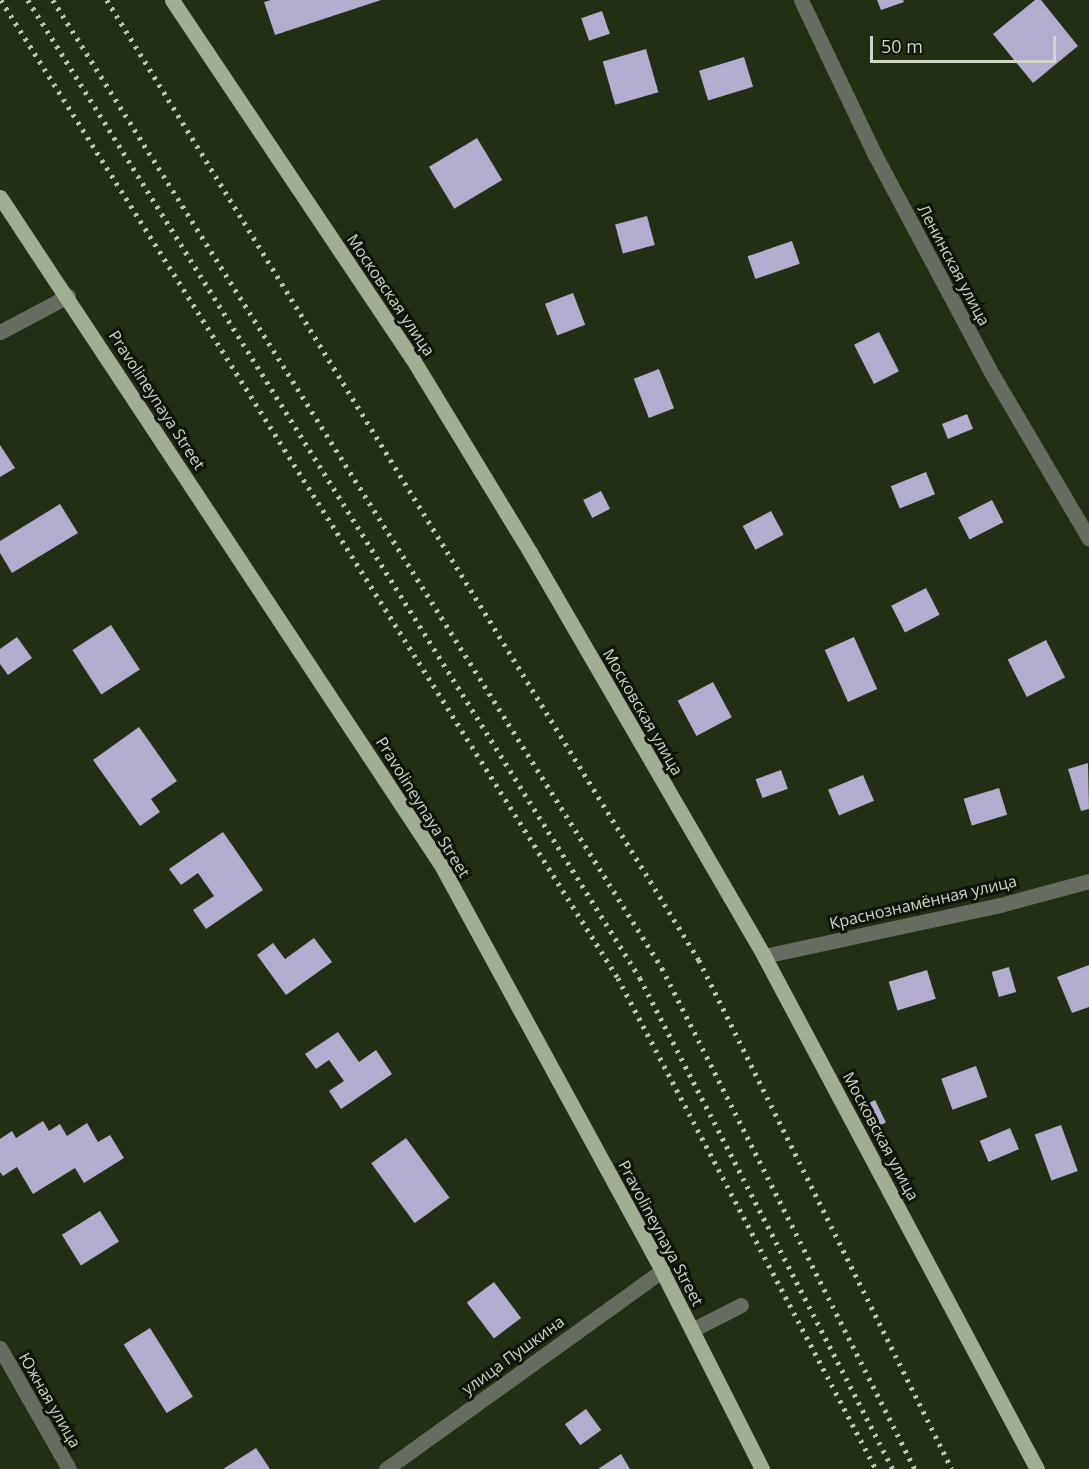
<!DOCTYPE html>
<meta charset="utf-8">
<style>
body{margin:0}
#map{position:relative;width:1089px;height:1469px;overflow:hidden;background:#222f15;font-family:"Open Sans",sans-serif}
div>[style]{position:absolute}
.building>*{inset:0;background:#b2adce;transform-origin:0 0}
.minor>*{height:15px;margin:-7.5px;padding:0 7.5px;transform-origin:7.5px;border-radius:7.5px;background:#666d60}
.major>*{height:15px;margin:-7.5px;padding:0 7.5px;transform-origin:7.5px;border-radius:7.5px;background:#a0ae94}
.rail>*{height:4.5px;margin-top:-2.25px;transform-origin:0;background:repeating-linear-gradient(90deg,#bac3b1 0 3px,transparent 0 9px)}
span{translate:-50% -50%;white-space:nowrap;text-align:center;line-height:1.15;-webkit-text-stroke:6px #0f150a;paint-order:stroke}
.street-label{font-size:16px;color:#ced7c6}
.scale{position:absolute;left:870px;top:36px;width:186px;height:27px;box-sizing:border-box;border:3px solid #ced7c6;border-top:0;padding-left:8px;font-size:18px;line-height:21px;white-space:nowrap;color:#ced7c6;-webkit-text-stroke:4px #0f150a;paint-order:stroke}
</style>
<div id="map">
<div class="building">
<i style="clip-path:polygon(271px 0,381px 0,275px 35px,264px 2px)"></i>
<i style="clip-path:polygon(877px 0,903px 0,904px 2px,881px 10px)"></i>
<i style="clip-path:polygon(1035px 0,1041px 0,1078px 46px,1033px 83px,993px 34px)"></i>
<i style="left:602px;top:11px;width:24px;height:22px;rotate:71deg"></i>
<i style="left:646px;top:49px;width:45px;height:45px;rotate:74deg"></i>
<i style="left:744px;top:57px;width:31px;height:47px;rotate:73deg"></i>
<i style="left:477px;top:138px;width:49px;height:56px;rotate:59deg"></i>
<i style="left:647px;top:216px;width:30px;height:33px;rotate:75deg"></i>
<i style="left:792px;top:241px;width:24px;height:47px;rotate:71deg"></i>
<i style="left:573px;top:293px;width:34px;height:30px;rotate:69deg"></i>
<i style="left:879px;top:332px;width:44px;height:28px;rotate:63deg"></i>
<i style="left:659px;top:369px;width:42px;height:27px;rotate:69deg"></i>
<i style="left:967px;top:414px;width:16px;height:27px;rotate:68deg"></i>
<i style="clip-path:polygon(0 445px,15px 468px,0 477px)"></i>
<i style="left:926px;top:472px;width:24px;height:38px;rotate:68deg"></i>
<i style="left:601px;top:491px;width:20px;height:20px;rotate:63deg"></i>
<i style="left:992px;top:500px;width:25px;height:38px;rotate:63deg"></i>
<i style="clip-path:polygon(60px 504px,78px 533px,12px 573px,0 553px,0 541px)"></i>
<i style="left:771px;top:511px;width:27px;height:32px;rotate:62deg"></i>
<i style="left:926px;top:588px;width:30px;height:39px;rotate:63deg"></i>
<i style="left:111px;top:625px;width:53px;height:46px;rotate:57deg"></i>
<i style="clip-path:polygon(17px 637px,32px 658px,8px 675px,0 664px,0 649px)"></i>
<i style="left:854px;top:637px;width:57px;height:32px;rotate:66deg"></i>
<i style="left:1046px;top:640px;width:42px;height:43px;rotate:63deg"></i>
<i style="left:713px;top:682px;width:40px;height:40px;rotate:62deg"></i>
<i style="clip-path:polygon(139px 727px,177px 781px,151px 799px,160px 812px,140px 826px,93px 760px)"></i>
<i style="clip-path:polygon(1088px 763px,1089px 809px,1081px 811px,1068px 769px)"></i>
<i style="left:781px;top:770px;width:20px;height:27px;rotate:70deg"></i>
<i style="left:863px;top:775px;width:28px;height:38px;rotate:67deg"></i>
<i style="left:999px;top:788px;width:28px;height:37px;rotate:73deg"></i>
<i style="clip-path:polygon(223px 832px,263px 890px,206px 929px,193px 910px,214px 896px,198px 873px,181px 885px,169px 869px)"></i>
<i style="clip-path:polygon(314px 938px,332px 962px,286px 995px,257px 955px,273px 943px,285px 959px)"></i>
<i style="clip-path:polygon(1089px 965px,1089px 1007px,1072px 1013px,1057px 977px)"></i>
<i style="left:1009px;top:967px;width:26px;height:18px;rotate:74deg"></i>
<i style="left:927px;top:970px;width:30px;height:40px;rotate:73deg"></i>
<i style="clip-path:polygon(338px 1032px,359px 1062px,376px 1050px,392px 1074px,341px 1109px,329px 1091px,344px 1081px,329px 1060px,316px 1069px,305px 1054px)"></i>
<i style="left:976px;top:1066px;width:33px;height:37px;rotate:70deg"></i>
<i style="left:875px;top:1100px;width:25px;height:12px;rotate:64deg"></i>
<i style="clip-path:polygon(43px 1121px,49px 1131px,60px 1124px,67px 1136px,87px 1123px,98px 1142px,110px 1135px,124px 1158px,84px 1183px,75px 1168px,33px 1194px,17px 1167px,3px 1176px,0 1172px,0 1139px,12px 1131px,16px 1138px)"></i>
<i style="left:1061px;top:1125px;width:49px;height:28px;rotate:70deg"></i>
<i style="left:1010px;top:1128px;width:23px;height:33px;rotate:67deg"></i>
<i style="left:406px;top:1138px;width:74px;height:43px;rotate:54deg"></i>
<i style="left:100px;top:1211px;width:36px;height:45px;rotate:58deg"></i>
<i style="left:494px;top:1282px;width:45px;height:34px;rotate:53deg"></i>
<i style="left:150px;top:1328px;width:81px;height:31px;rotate:58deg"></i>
<i style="left:586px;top:1409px;width:26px;height:26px;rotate:54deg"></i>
<i style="clip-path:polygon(256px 1448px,270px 1469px,223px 1469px)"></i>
<i style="clip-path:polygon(621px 1454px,630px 1469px,598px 1469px)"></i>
</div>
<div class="minor">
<i style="left:801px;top:0;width:172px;rotate:64.5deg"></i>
<i style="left:875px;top:155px;width:248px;rotate:61.9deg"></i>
<i style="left:992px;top:374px;width:191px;rotate:59.5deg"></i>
<i style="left:0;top:332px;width:77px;rotate:-27.9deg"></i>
<i style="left:764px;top:956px;width:241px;rotate:-12.2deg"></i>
<i style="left:1000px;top:905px;width:92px;rotate:-15.1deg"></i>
<i style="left:692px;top:1330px;width:55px;rotate:-27deg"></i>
<i style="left:0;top:1348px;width:139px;rotate:60.3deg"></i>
<i style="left:386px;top:1469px;width:340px;rotate:-35.7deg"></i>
</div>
<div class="major">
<i style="left:172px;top:0;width:431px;rotate:56.2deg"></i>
<i style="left:412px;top:358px;width:227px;rotate:58.7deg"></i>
<i style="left:530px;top:552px;width:467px;rotate:59.9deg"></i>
<i style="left:764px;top:956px;width:581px;rotate:61.98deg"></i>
<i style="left:0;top:197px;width:800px;rotate:56.57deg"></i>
<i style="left:441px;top:865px;width:462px;rotate:61.4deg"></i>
<i style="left:662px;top:1271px;width:222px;rotate:63.2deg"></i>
</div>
<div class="rail">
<i style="left:1px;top:0;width:1156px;rotate:57.75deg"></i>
<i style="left:618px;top:978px;width:555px;rotate:62.28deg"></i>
<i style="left:28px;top:0;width:1154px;rotate:57.96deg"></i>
<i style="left:640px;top:978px;width:552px;rotate:62.74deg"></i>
<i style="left:53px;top:0;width:1144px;rotate:57.82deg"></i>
<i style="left:662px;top:968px;width:561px;rotate:63.21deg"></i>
<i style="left:107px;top:0;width:1128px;rotate:58.34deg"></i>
<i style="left:699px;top:960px;width:568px;rotate:63.57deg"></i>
</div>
<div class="street-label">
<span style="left:954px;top:265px;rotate:62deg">Ленинская улица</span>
<span style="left:391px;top:295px;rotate:56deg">Московская улица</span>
<span style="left:157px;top:400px;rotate:57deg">Pravolineynaya Street</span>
<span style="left:643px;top:712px;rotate:60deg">Московская улица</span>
<span style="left:423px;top:807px;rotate:58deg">Pravolineynaya Street</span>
<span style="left:923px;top:902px;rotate:-13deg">Краснознамённая улица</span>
<span style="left:881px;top:1136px;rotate:62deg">Московская улица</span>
<span style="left:661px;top:1233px;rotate:62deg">Pravolineynaya Street</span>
<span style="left:513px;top:1355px;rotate:-36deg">улица Пушкина</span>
<span style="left:50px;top:1400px;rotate:60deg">Южная улица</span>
</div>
<div class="scale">50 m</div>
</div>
